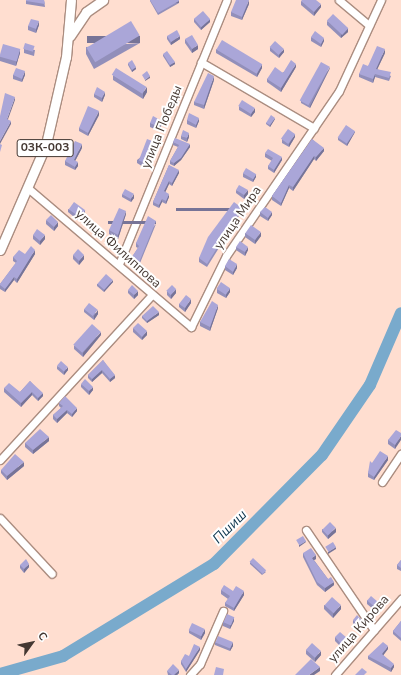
<!DOCTYPE html>
<meta charset="utf-8">
<style>
body{margin:0}
#map{position:relative;width:401px;height:675px;overflow:hidden;background:#ffded0;font-family:"Nunito Sans",sans-serif}
div>[style]{position:absolute}
.river>*{height:12px;margin:-6px;padding:0 6px;transform-origin:6px;border-radius:6px;background:#79aacc}
.roads{filter:drop-shadow(1px 0 #ab8d80) drop-shadow(-1px 0 #ab8d80) drop-shadow(0 1px #ab8d80) drop-shadow(0 -1px #ab8d80)}
.minor>*{height:7px;margin:-3.5px;padding:0 3.5px;transform-origin:3.5px;border-radius:3.5px;background:#fff}
.major>*{height:9px;margin:-4.5px;padding:0 4.5px;transform-origin:4.5px;border-radius:4.5px;background:#fff}
.wall>*{inset:0;background:#928fba}
.shaded-wall>*{inset:0;background:#777497;transform-origin:0 0}
.building>*{inset:0;background:#aaa6d8;transform-origin:0 0}
span{translate:-50% -50%;white-space:nowrap;text-align:center;line-height:1.15;-webkit-text-stroke:4px #fff;paint-order:stroke}
.shield-label span{padding:1px 3px;background:#fff;border:1px solid;border-radius:3px;-webkit-text-stroke-width:0}
.shield-label{font-size:12px;color:#443832;font-weight:700}
.street-label{font-size:13px;color:#443832}
.water-label{font-size:14px;color:#0b344c;font-style:italic}
.north{position:absolute;left:12px;top:623px;width:40px;height:40px;-webkit-text-stroke:3px #fff;paint-order:stroke;rotate:57deg;font-size:11px;font-weight:700;line-height:16px;text-align:center;color:#443832}
.north::after{content:'';display:block;margin:auto;width:14px;height:18px;background:#443832;clip-path:polygon(50% 0,100% 100%,50% 72%,0 100%)}
</style>
<div id="map">
<div class="river">
<i style="left:0;top:674px;width:66px;rotate:-15.9deg"></i>
<i style="left:63px;top:656px;width:177px;rotate:-31.4deg"></i>
<i style="left:214px;top:564px;width:153px;rotate:-45.3deg"></i>
<i style="left:322px;top:455px;width:85px;rotate:-55.6deg"></i>
<i style="left:370px;top:385px;width:78px;rotate:-66.7deg"></i>
</div>
<div class="roads">
<div class="minor">
<i style="left:339px;top:0;width:39px;rotate:40deg"></i>
<i style="left:201px;top:62px;width:131px;rotate:30.3deg"></i>
<i style="left:29px;top:189px;width:213px;rotate:40.4deg"></i>
<i style="left:191px;top:327px;width:79px;rotate:-63.8deg"></i>
<i style="left:226px;top:256px;width:200px;rotate:-55.6deg"></i>
<i style="left:339px;top:91px;width:100px;rotate:-65.2deg"></i>
<i style="left:119px;top:264px;width:285px;rotate:-67.8deg"></i>
<i style="left:0;top:460px;width:223px;rotate:-47.4deg"></i>
<i style="left:382px;top:482px;width:34px;rotate:-56deg"></i>
<i style="left:0;top:518px;width:76px;rotate:47.1deg"></i>
<i style="left:306px;top:530px;width:121px;rotate:55.8deg"></i>
<i style="left:190px;top:675px;width:15px;rotate:-48deg"></i>
<i style="left:200px;top:664px;width:58px;rotate:-66.5deg"></i>
<i style="left:335px;top:675px;width:101px;rotate:-49deg"></i>
</div>
<div class="major">
<i style="left:70px;top:36px;width:29px;rotate:-56deg"></i>
<i style="left:86px;top:12px;width:21px;rotate:-35deg"></i>
<i style="left:0;top:250px;width:116px;rotate:-66.5deg"></i>
<i style="left:46px;top:144px;width:89px;rotate:-77.1deg"></i>
<i style="left:66px;top:57px;width:57px;rotate:-85deg"></i>
</div>
</div>
<div class="wall">
<i style="clip-path:polygon(26px 0,44px 0,45px 7px,26px 4px)"></i>
<i style="clip-path:polygon(150px 0,179px 0,179px 3px,158px 15px,150px 1px)"></i>
<i style="clip-path:polygon(301px 1px,321px 7px,314px 16px,301px 5px)"></i>
<i style="clip-path:polygon(249px 4px,242px 20px,231px 16px,231px 12px)"></i>
<i style="clip-path:polygon(194px 19px,210px 22px,201px 30px,194px 22px)"></i>
<i style="clip-path:polygon(327px 21px,348px 32px,341px 38px,327px 25px)"></i>
<i style="clip-path:polygon(39px 25px,36px 33px,28px 30px,28px 26px)"></i>
<i style="clip-path:polygon(167px 36px,180px 39px,171px 45px,167px 39px)"></i>
<i style="clip-path:polygon(311px 37px,324px 41px,321px 47px,311px 41px)"></i>
<i style="clip-path:polygon(185px 39px,198px 49px,192px 53px,185px 43px)"></i>
<i style="clip-path:polygon(140px 43px,94px 69px,86px 54px,86px 47px)"></i>
<i style="clip-path:polygon(270px 47px,284px 52px,279px 58px,270px 51px)"></i>
<i style="clip-path:polygon(24px 49px,35px 50px,34px 56px,24px 53px)"></i>
<i style="clip-path:polygon(216px 49px,262px 68px,257px 77px,216px 53px)"></i>
<i style="clip-path:polygon(20px 53px,16px 66px,0 61px,0 55px)"></i>
<i style="clip-path:polygon(385px 53px,377px 69px,391px 76px,389px 81px,375px 77px,373px 83px,359px 77px,359px 74px,368px 66px)"></i>
<i style="clip-path:polygon(163px 54px,175px 64px,170px 67px,163px 56px)"></i>
<i style="clip-path:polygon(128px 63px,136px 69px,132px 72px,128px 65px)"></i>
<i style="clip-path:polygon(296px 67px,281px 92px,267px 82px,267px 79px)"></i>
<i style="clip-path:polygon(330px 68px,310px 108px,301px 103px,301px 101px)"></i>
<i style="clip-path:polygon(13px 75px,25px 75px,22px 82px,13px 79px)"></i>
<i style="clip-path:polygon(113px 75px,147px 92px,143px 99px,113px 80px)"></i>
<i style="clip-path:polygon(214px 80px,204px 109px,194px 105px,194px 102px)"></i>
<i style="clip-path:polygon(94px 94px,105px 95px,102px 102px,94px 97px)"></i>
<i style="clip-path:polygon(239px 106px,255px 112px,251px 117px,239px 110px)"></i>
<i style="clip-path:polygon(99px 115px,88px 136px,79px 131px,79px 128px)"></i>
<i style="clip-path:polygon(275px 119px,270px 127px,266px 124px,266px 123px)"></i>
<i style="clip-path:polygon(187px 120px,199px 121px,196px 128px,187px 124px)"></i>
<i style="clip-path:polygon(150px 123px,162px 124px,159px 131px,150px 127px)"></i>
<i style="clip-path:polygon(355px 132px,347px 146px,338px 140px,338px 138px)"></i>
<i style="clip-path:polygon(181px 136px,189px 137px,187px 142px,181px 139px)"></i>
<i style="clip-path:polygon(295px 137px,289px 147px,282px 143px,282px 139px)"></i>
<i style="clip-path:polygon(312px 139px,324px 151px,316px 161px,314px 159px,293px 191px,289px 188px,281px 206px,272px 200px,272px 196px)"></i>
<i style="clip-path:polygon(173px 142px,190px 147px,181px 160px,174px 166px,170px 164px,170px 161px,178px 147px,173px 145px)"></i>
<i style="clip-path:polygon(155px 146px,145px 168px,137px 163px,137px 160px)"></i>
<i style="clip-path:polygon(82px 148px,75px 161px,78px 166px,75px 170px,65px 165px,65px 161px)"></i>
<i style="clip-path:polygon(265px 153px,282px 160px,274px 173px,268px 169px,268px 166px,272px 161px,265px 157px)"></i>
<i style="clip-path:polygon(169px 165px,179px 173px,172px 186px,169px 184px,165px 192px,169px 197px,166px 204px,162px 202px,159px 208px,153px 205px,153px 202px)"></i>
<i style="clip-path:polygon(243px 173px,256px 177px,253px 182px,243px 177px)"></i>
<i style="clip-path:polygon(236px 190px,248px 194px,244px 199px,236px 193px)"></i>
<i style="clip-path:polygon(122px 194px,134px 198px,131px 202px,122px 197px)"></i>
<i style="clip-path:polygon(68px 209px,85px 214px,79px 221px,68px 212px)"></i>
<i style="clip-path:polygon(242px 211px,207px 267px,199px 262px,199px 258px)"></i>
<i style="clip-path:polygon(260px 212px,272px 215px,268px 221px,260px 216px)"></i>
<i style="clip-path:polygon(126px 214px,118px 239px,109px 234px,109px 230px)"></i>
<i style="clip-path:polygon(46px 220px,58px 226px,54px 231px,46px 224px)"></i>
<i style="clip-path:polygon(156px 224px,138px 268px,130px 263px,130px 260px,138px 248px,136px 247px,136px 243px)"></i>
<i style="clip-path:polygon(245px 233px,261px 236px,255px 244px,245px 237px)"></i>
<i style="clip-path:polygon(33px 235px,45px 239px,40px 245px,33px 239px)"></i>
<i style="clip-path:polygon(236px 247px,248px 250px,245px 256px,236px 250px)"></i>
<i style="clip-path:polygon(25px 254px,35px 254px,17px 283px,14px 280px,5px 292px,0 289px,0 284px,16px 263px,13px 261px,13px 257px)"></i>
<i style="clip-path:polygon(73px 255px,84px 259px,79px 265px,73px 259px)"></i>
<i style="clip-path:polygon(225px 266px,237px 268px,233px 275px,225px 270px)"></i>
<i style="clip-path:polygon(113px 282px,104px 292px,97px 286px,97px 284px)"></i>
<i style="clip-path:polygon(217px 289px,230px 292px,226px 298px,217px 293px)"></i>
<i style="clip-path:polygon(128px 290px,138px 295px,134px 299px,128px 293px)"></i>
<i style="clip-path:polygon(167px 291px,176px 293px,171px 299px,167px 295px)"></i>
<i style="clip-path:polygon(191px 303px,185px 312px,179px 307px,179px 304px)"></i>
<i style="clip-path:polygon(218px 308px,210px 331px,200px 326px,200px 322px)"></i>
<i style="clip-path:polygon(84px 309px,98px 314px,94px 320px,84px 312px)"></i>
<i style="clip-path:polygon(159px 315px,147px 323px,142px 318px,142px 316px)"></i>
<i style="clip-path:polygon(133px 328px,147px 335px,142px 340px,133px 332px)"></i>
<i style="clip-path:polygon(101px 335px,83px 357px,74px 349px,74px 346px)"></i>
<i style="clip-path:polygon(103px 360px,115px 378px,110px 382px,102px 373px,92px 382px,88px 378px,88px 375px)"></i>
<i style="clip-path:polygon(57px 366px,68px 370px,64px 375px,57px 369px)"></i>
<i style="clip-path:polygon(30px 381px,43px 396px,38px 401px,32px 395px,21px 407px,4px 392px,4px 388px,20px 392px)"></i>
<i style="clip-path:polygon(81px 384px,93px 390px,89px 395px,81px 387px)"></i>
<i style="clip-path:polygon(59px 403px,77px 411px,72px 417px,67px 413px,57px 423px,53px 419px,53px 415px,61px 408px,59px 406px)"></i>
<i style="clip-path:polygon(401px 433px,395px 449px,388px 444px,388px 440px)"></i>
<i style="clip-path:polygon(49px 441px,33px 454px,25px 447px,25px 443px)"></i>
<i style="clip-path:polygon(388px 460px,374px 480px,368px 477px,368px 473px,372px 463px)"></i>
<i style="clip-path:polygon(24px 466px,7px 480px,1px 473px,1px 470px)"></i>
<i style="clip-path:polygon(322px 529px,336px 532px,328px 539px,322px 532px)"></i>
<i style="clip-path:polygon(303px 553px,316px 559px,314px 560px,328px 579px,334px 585px,325px 592px,317px 585px,303px 557px)"></i>
<i style="clip-path:polygon(401px 560px,401px 571px,397px 569px,397px 565px)"></i>
<i style="clip-path:polygon(250px 562px,266px 572px,262px 575px,250px 564px)"></i>
<i style="clip-path:polygon(20px 565px,29px 567px,24px 573px,20px 568px)"></i>
<i style="clip-path:polygon(221px 590px,233px 591px,244px 595px,234px 611px,225px 606px,225px 603px,228px 599px,221px 594px)"></i>
<i style="clip-path:polygon(367px 600px,377px 604px,373px 609px,367px 604px)"></i>
<i style="clip-path:polygon(324px 605px,341px 609px,333px 618px,324px 609px)"></i>
<i style="clip-path:polygon(353px 620px,362px 624px,358px 629px,353px 624px)"></i>
<i style="clip-path:polygon(234px 621px,230px 629px,223px 626px,223px 622px)"></i>
<i style="clip-path:polygon(401px 621px,401px 641px,393px 634px,393px 631px)"></i>
<i style="clip-path:polygon(189px 630px,205px 633px,201px 640px,189px 633px)"></i>
<i style="clip-path:polygon(335px 637px,347px 642px,341px 647px,335px 641px)"></i>
<i style="clip-path:polygon(215px 642px,233px 646px,230px 651px,215px 645px)"></i>
<i style="clip-path:polygon(388px 649px,383px 655px,394px 667px,391px 672px,368px 659px,368px 656px)"></i>
<i style="clip-path:polygon(200px 650px,186px 672px,181px 664px,181px 661px)"></i>
<i style="clip-path:polygon(306px 650px,321px 655px,315px 662px,306px 654px)"></i>
<i style="clip-path:polygon(167px 671px,179px 673px,177px 675px,168px 675px)"></i>
</div>
<div class="shaded-wall">
<i style="clip-path:polygon(249px 0,249px 4px,242px 20px,242px 17px)"></i>
<i style="left:179px;top:1px;width:2px;height:24px;rotate:90deg"></i>
<i style="clip-path:polygon(321px 4px,321px 7px,314px 16px,314px 12px)"></i>
<i style="clip-path:polygon(210px 19px,210px 22px,201px 30px,201px 26px)"></i>
<i style="clip-path:polygon(39px 21px,39px 25px,36px 33px,36px 29px)"></i>
<i style="clip-path:polygon(348px 28px,348px 32px,341px 38px,341px 35px)"></i>
<i style="left:140px;top:36px;width:7px;height:53px;rotate:90deg"></i>
<i style="clip-path:polygon(180px 36px,180px 39px,171px 45px,171px 42px)"></i>
<i style="clip-path:polygon(324px 38px,324px 41px,321px 47px,321px 44px)"></i>
<i style="clip-path:polygon(198px 45px,198px 49px,192px 53px,192px 49px)"></i>
<i style="clip-path:polygon(20px 49px,20px 53px,16px 66px,16px 62px)"></i>
<i style="clip-path:polygon(284px 49px,284px 52px,279px 58px,279px 55px)"></i>
<i style="clip-path:polygon(385px 49px,385px 53px,376px 72px,376px 69px)"></i>
<i style="clip-path:polygon(175px 62px,175px 64px,170px 67px,170px 65px)"></i>
<i style="clip-path:polygon(262px 64px,262px 68px,257px 77px,257px 74px)"></i>
<i style="clip-path:polygon(296px 64px,296px 67px,281px 92px,281px 88px)"></i>
<i style="clip-path:polygon(136px 67px,136px 69px,132px 72px,132px 70px)"></i>
<i style="clip-path:polygon(330px 67px,330px 68px,310px 108px,310px 106px)"></i>
<i style="clip-path:polygon(25px 71px,25px 75px,22px 82px,22px 79px)"></i>
<i style="clip-path:polygon(375px 74px,375px 77px,373px 83px,373px 79px)"></i>
<i style="clip-path:polygon(150px 76px,150px 78px,145px 81px,145px 80px)"></i>
<i style="clip-path:polygon(214px 76px,214px 80px,204px 109px,204px 105px)"></i>
<i style="clip-path:polygon(147px 87px,147px 92px,143px 99px,143px 93px)"></i>
<i style="clip-path:polygon(105px 92px,105px 95px,102px 102px,102px 98px)"></i>
<i style="clip-path:polygon(15px 97px,15px 100px,7px 122px,7px 119px)"></i>
<i style="clip-path:polygon(255px 108px,255px 112px,251px 117px,251px 114px)"></i>
<i style="clip-path:polygon(99px 111px,99px 115px,88px 136px,88px 133px)"></i>
<i style="clip-path:polygon(199px 118px,199px 121px,196px 128px,196px 125px)"></i>
<i style="clip-path:polygon(275px 118px,275px 119px,270px 127px,270px 125px)"></i>
<i style="clip-path:polygon(11px 121px,11px 124px,0 144px,0 141px)"></i>
<i style="clip-path:polygon(162px 121px,162px 124px,159px 131px,159px 127px)"></i>
<i style="clip-path:polygon(355px 131px,355px 132px,347px 146px,347px 144px)"></i>
<i style="clip-path:polygon(189px 133px,189px 137px,187px 142px,187px 138px)"></i>
<i style="clip-path:polygon(295px 134px,295px 137px,289px 147px,289px 144px)"></i>
<i style="clip-path:polygon(155px 142px,155px 146px,145px 168px,145px 164px)"></i>
<i style="clip-path:polygon(82px 144px,82px 148px,74px 163px,74px 160px)"></i>
<i style="clip-path:polygon(190px 144px,190px 147px,181px 160px,174px 166px,174px 163px)"></i>
<i style="clip-path:polygon(324px 148px,324px 151px,316px 161px,316px 157px)"></i>
<i style="clip-path:polygon(314px 156px,314px 159px,293px 191px,293px 187px)"></i>
<i style="clip-path:polygon(282px 157px,282px 160px,274px 173px,274px 170px)"></i>
<i style="clip-path:polygon(78px 162px,78px 166px,75px 170px,75px 167px)"></i>
<i style="clip-path:polygon(179px 170px,179px 173px,172px 186px,172px 183px)"></i>
<i style="clip-path:polygon(256px 174px,256px 177px,253px 182px,253px 179px)"></i>
<i style="clip-path:polygon(169px 181px,169px 184px,164px 195px,164px 191px)"></i>
<i style="clip-path:polygon(289px 185px,289px 188px,281px 206px,281px 203px)"></i>
<i style="clip-path:polygon(248px 190px,248px 194px,244px 199px,244px 195px)"></i>
<i style="clip-path:polygon(134px 194px,134px 198px,131px 202px,131px 199px)"></i>
<i style="clip-path:polygon(169px 194px,169px 197px,166px 204px,166px 201px)"></i>
<i style="clip-path:polygon(162px 199px,162px 202px,159px 208px,159px 205px)"></i>
<i style="left:242px;top:208px;width:3px;height:66px;rotate:90deg"></i>
<i style="clip-path:polygon(85px 210px,85px 214px,79px 221px,79px 217px)"></i>
<i style="clip-path:polygon(126px 211px,126px 214px,118px 239px,118px 235px)"></i>
<i style="clip-path:polygon(272px 212px,272px 215px,268px 221px,268px 218px)"></i>
<i style="left:156px;top:221px;width:3px;height:48px;rotate:90deg"></i>
<i style="clip-path:polygon(58px 222px,58px 226px,54px 231px,54px 227px)"></i>
<i style="clip-path:polygon(261px 232px,261px 236px,255px 244px,255px 240px)"></i>
<i style="clip-path:polygon(45px 235px,45px 239px,40px 245px,40px 241px)"></i>
<i style="clip-path:polygon(248px 247px,248px 250px,245px 256px,245px 252px)"></i>
<i style="clip-path:polygon(35px 250px,35px 254px,17px 283px,17px 279px)"></i>
<i style="clip-path:polygon(84px 255px,84px 259px,79px 265px,79px 261px)"></i>
<i style="clip-path:polygon(237px 264px,237px 268px,233px 275px,233px 272px)"></i>
<i style="clip-path:polygon(14px 277px,14px 280px,5px 292px,5px 289px)"></i>
<i style="clip-path:polygon(113px 280px,113px 282px,104px 292px,104px 290px)"></i>
<i style="clip-path:polygon(230px 288px,230px 292px,226px 298px,226px 295px)"></i>
<i style="clip-path:polygon(176px 289px,176px 293px,171px 299px,171px 295px)"></i>
<i style="clip-path:polygon(138px 291px,138px 295px,134px 299px,134px 295px)"></i>
<i style="clip-path:polygon(191px 299px,191px 303px,185px 312px,185px 308px)"></i>
<i style="clip-path:polygon(218px 305px,218px 308px,210px 331px,210px 327px)"></i>
<i style="clip-path:polygon(98px 310px,98px 314px,94px 320px,94px 316px)"></i>
<i style="clip-path:polygon(159px 312px,159px 315px,147px 323px,147px 321px)"></i>
<i style="clip-path:polygon(147px 331px,147px 335px,142px 340px,142px 337px)"></i>
<i style="clip-path:polygon(101px 332px,101px 335px,83px 357px,83px 353px)"></i>
<i style="clip-path:polygon(68px 367px,68px 370px,64px 375px,64px 372px)"></i>
<i style="clip-path:polygon(102px 370px,102px 373px,92px 382px,92px 379px)"></i>
<i style="clip-path:polygon(115px 375px,115px 378px,110px 382px,110px 379px)"></i>
<i style="clip-path:polygon(93px 387px,93px 390px,89px 395px,89px 391px)"></i>
<i style="clip-path:polygon(32px 392px,32px 395px,21px 407px,21px 403px)"></i>
<i style="clip-path:polygon(43px 393px,43px 396px,38px 401px,38px 398px)"></i>
<i style="clip-path:polygon(77px 408px,77px 411px,72px 417px,72px 414px)"></i>
<i style="clip-path:polygon(67px 410px,67px 413px,57px 423px,57px 419px)"></i>
<i style="clip-path:polygon(401px 436px,401px 440px,395px 449px,395px 445px)"></i>
<i style="clip-path:polygon(49px 437px,49px 441px,33px 454px,33px 450px)"></i>
<i style="clip-path:polygon(388px 456px,388px 460px,374px 480px,374px 477px)"></i>
<i style="clip-path:polygon(24px 462px,24px 466px,7px 480px,7px 476px)"></i>
<i style="clip-path:polygon(336px 528px,336px 532px,328px 539px,328px 535px)"></i>
<i style="clip-path:polygon(306px 541px,306px 542px,299px 547px,299px 545px)"></i>
<i style="clip-path:polygon(336px 547px,336px 549px,328px 554px,328px 552px)"></i>
<i style="clip-path:polygon(316px 555px,316px 559px,312px 561px,312px 558px)"></i>
<i style="clip-path:polygon(29px 564px,29px 567px,24px 573px,24px 569px)"></i>
<i style="clip-path:polygon(334px 582px,334px 585px,325px 592px,325px 588px)"></i>
<i style="clip-path:polygon(244px 591px,244px 595px,234px 611px,234px 608px)"></i>
<i style="clip-path:polygon(377px 601px,377px 604px,373px 609px,373px 605px)"></i>
<i style="clip-path:polygon(341px 605px,341px 609px,333px 618px,333px 614px)"></i>
<i style="clip-path:polygon(234px 617px,234px 621px,230px 629px,230px 625px)"></i>
<i style="clip-path:polygon(362px 620px,362px 624px,358px 629px,358px 625px)"></i>
<i style="clip-path:polygon(205px 629px,205px 633px,201px 640px,201px 636px)"></i>
<i style="clip-path:polygon(347px 638px,347px 642px,341px 647px,341px 644px)"></i>
<i style="clip-path:polygon(233px 642px,233px 646px,230px 651px,230px 648px)"></i>
<i style="clip-path:polygon(388px 646px,388px 649px,382px 657px,382px 654px)"></i>
<i style="clip-path:polygon(200px 647px,200px 650px,186px 672px,186px 669px)"></i>
<i style="clip-path:polygon(321px 651px,321px 655px,315px 662px,315px 658px)"></i>
<i style="clip-path:polygon(394px 664px,394px 667px,391px 672px,391px 668px)"></i>
<i style="clip-path:polygon(320px 667px,320px 671px,314px 675px,309px 675px)"></i>
<i style="clip-path:polygon(179px 670px,179px 673px,177px 675px,174px 675px)"></i>
</div>
<div class="building">
<i style="clip-path:polygon(26px 0,44px 0,45px 4px,26px 1px)"></i>
<i style="clip-path:polygon(150px 0,179px 0,179px 1px,158px 13px)"></i>
<i style="clip-path:polygon(236px 0,249px 0,242px 17px,231px 12px)"></i>
<i style="clip-path:polygon(302px 0,316px 0,321px 4px,314px 12px,301px 1px)"></i>
<i style="left:203px;top:11px;width:11px;height:12px;rotate:49deg"></i>
<i style="left:333px;top:14px;width:21px;height:9px;rotate:43deg"></i>
<i style="clip-path:polygon(31px 19px,39px 21px,36px 29px,28px 26px)"></i>
<i style="left:131px;top:21px;width:17px;height:52px;rotate:59deg"></i>
<i style="clip-path:polygon(177px 30px,180px 36px,171px 42px,167px 36px)"></i>
<i style="clip-path:polygon(315px 31px,324px 38px,321px 44px,311px 37px)"></i>
<i style="clip-path:polygon(192px 35px,198px 45px,192px 49px,185px 39px)"></i>
<i style="left:222px;top:40px;width:47px;height:11px;rotate:31deg"></i>
<i style="left:275px;top:41px;width:12px;height:8px;rotate:42deg"></i>
<i style="left:25px;top:43px;width:10px;height:6px;rotate:17deg"></i>
<i style="left:3px;top:44px;width:18px;height:13px;rotate:16deg"></i>
<i style="clip-path:polygon(377px 46px,385px 49px,376px 69px,391px 72px,389px 78px,375px 74px,373px 79px,359px 74px,363px 64px,368px 66px)"></i>
<i style="clip-path:polygon(167px 51px,175px 62px,170px 65px,163px 54px)"></i>
<i style="clip-path:polygon(132px 60px,136px 67px,132px 70px,128px 63px)"></i>
<i style="clip-path:polygon(291px 60px,296px 64px,281px 88px,267px 79px,275px 67px,283px 73px)"></i>
<i style="left:321px;top:62px;width:10px;height:44px;rotate:29deg"></i>
<i style="clip-path:polygon(16px 68px,25px 71px,22px 79px,13px 75px)"></i>
<i style="left:116px;top:68px;width:36px;height:8px;rotate:32deg"></i>
<i style="clip-path:polygon(147px 71px,150px 76px,145px 80px,142px 75px)"></i>
<i style="clip-path:polygon(208px 73px,214px 76px,204px 105px,194px 102px)"></i>
<i style="clip-path:polygon(97px 87px,105px 92px,102px 98px,94px 94px)"></i>
<i style="clip-path:polygon(5px 93px,15px 97px,7px 119px,11px 121px,0 141px,0 116px)"></i>
<i style="left:242px;top:100px;width:15px;height:7px;rotate:32deg"></i>
<i style="clip-path:polygon(88px 106px,99px 111px,88px 133px,79px 128px)"></i>
<i style="clip-path:polygon(189px 113px,199px 118px,196px 125px,187px 120px)"></i>
<i style="clip-path:polygon(271px 115px,275px 118px,270px 125px,266px 123px)"></i>
<i style="clip-path:polygon(153px 116px,162px 121px,159px 127px,150px 123px)"></i>
<i style="left:346px;top:125px;width:11px;height:15px;rotate:34deg"></i>
<i style="left:288px;top:129px;width:9px;height:12px;rotate:36deg"></i>
<i style="clip-path:polygon(183px 130px,189px 133px,187px 138px,181px 136px)"></i>
<i style="clip-path:polygon(175px 138px,190px 144px,181px 158px,174px 163px,170px 161px,179px 145px,173px 142px)"></i>
<i style="left:147px;top:139px;width:9px;height:23px;rotate:21deg"></i>
<i style="clip-path:polygon(312px 139px,324px 148px,316px 157px,314px 156px,293px 187px,289px 185px,281px 203px,272px 196px)"></i>
<i style="clip-path:polygon(75px 141px,82px 144px,74px 160px,78px 162px,75px 167px,65px 161px)"></i>
<i style="clip-path:polygon(0 144px,2px 145px,0 152px)"></i>
<i style="clip-path:polygon(268px 149px,282px 157px,274px 170px,268px 166px,273px 158px,265px 153px)"></i>
<i style="clip-path:polygon(169px 165px,179px 170px,172px 183px,169px 181px,164px 191px,169px 194px,166px 201px,162px 199px,159px 205px,153px 202px)"></i>
<i style="left:246px;top:168px;width:12px;height:6px;rotate:31deg"></i>
<i style="clip-path:polygon(239px 185px,248px 190px,244px 195px,236px 190px)"></i>
<i style="left:125px;top:189px;width:10px;height:6px;rotate:29deg"></i>
<i style="left:74px;top:202px;width:14px;height:9px;rotate:36deg"></i>
<i style="clip-path:polygon(234px 202px,242px 208px,207px 264px,199px 258px,208px 237px)"></i>
<i style="clip-path:polygon(265px 207px,272px 212px,268px 218px,260px 212px)"></i>
<i style="clip-path:polygon(119px 208px,126px 211px,118px 235px,109px 230px)"></i>
<i style="clip-path:polygon(51px 215px,58px 222px,54px 227px,46px 220px)"></i>
<i style="clip-path:polygon(148px 216px,156px 221px,138px 265px,130px 260px,139px 246px,136px 243px)"></i>
<i style="left:251px;top:225px;width:12px;height:10px;rotate:35deg"></i>
<i style="clip-path:polygon(37px 229px,45px 235px,40px 241px,33px 235px)"></i>
<i style="clip-path:polygon(240px 241px,248px 247px,245px 252px,236px 247px)"></i>
<i style="clip-path:polygon(31px 246px,35px 250px,17px 279px,14px 277px,5px 289px,0 285px,0 284px,17px 261px,13px 257px,19px 250px,25px 254px)"></i>
<i style="clip-path:polygon(78px 249px,84px 255px,79px 261px,73px 255px)"></i>
<i style="clip-path:polygon(229px 259px,237px 264px,233px 272px,225px 266px)"></i>
<i style="left:106px;top:274px;width:9px;height:13px;rotate:41deg"></i>
<i style="left:221px;top:282px;width:11px;height:8px;rotate:34deg"></i>
<i style="clip-path:polygon(132px 285px,138px 291px,134px 295px,128px 290px)"></i>
<i style="left:172px;top:285px;width:6px;height:8px;rotate:45deg"></i>
<i style="clip-path:polygon(186px 295px,191px 299px,185px 308px,179px 304px)"></i>
<i style="clip-path:polygon(212px 301px,218px 305px,210px 327px,200px 322px)"></i>
<i style="left:89px;top:303px;width:11px;height:8px;rotate:38deg"></i>
<i style="clip-path:polygon(153px 306px,159px 312px,147px 321px,142px 316px)"></i>
<i style="clip-path:polygon(138px 323px,147px 331px,142px 337px,133px 328px)"></i>
<i style="left:92px;top:324px;width:12px;height:28px;rotate:42deg"></i>
<i style="clip-path:polygon(103px 360px,115px 375px,110px 379px,102px 370px,92px 379px,88px 375px)"></i>
<i style="left:61px;top:361px;width:9px;height:6px;rotate:41deg"></i>
<i style="clip-path:polygon(85px 379px,93px 387px,89px 391px,81px 384px)"></i>
<i style="clip-path:polygon(30px 381px,43px 393px,38px 398px,32px 392px,21px 403px,4px 388px,9px 383px,20px 392px)"></i>
<i style="clip-path:polygon(65px 396px,77px 408px,72px 414px,67px 410px,57px 419px,53px 415px,63px 406px,59px 403px)"></i>
<i style="clip-path:polygon(40px 429px,49px 437px,33px 450px,25px 443px)"></i>
<i style="clip-path:polygon(396px 430px,401px 433px,401px 436px,395px 445px,388px 440px)"></i>
<i style="clip-path:polygon(380px 451px,388px 456px,374px 477px,368px 473px,370px 461px,372px 463px)"></i>
<i style="clip-path:polygon(15px 454px,24px 462px,7px 476px,1px 470px)"></i>
<i style="left:330px;top:522px;width:8px;height:11px;rotate:45deg"></i>
<i style="left:303px;top:536px;width:6px;height:8px;rotate:59deg"></i>
<i style="left:333px;top:542px;width:6px;height:9px;rotate:59deg"></i>
<i style="clip-path:polygon(311px 548px,316px 555px,312px 558px,328px 579px,331px 577px,334px 582px,325px 588px,317px 582px,303px 553px)"></i>
<i style="left:253px;top:558px;width:18px;height:5px;rotate:43deg"></i>
<i style="clip-path:polygon(26px 559px,29px 564px,24px 569px,20px 565px)"></i>
<i style="clip-path:polygon(401px 560px,401px 568px,397px 565px)"></i>
<i style="clip-path:polygon(224px 585px,233px 591px,236px 586px,244px 591px,234px 608px,225px 603px,230px 596px,221px 590px)"></i>
<i style="left:371px;top:596px;width:8px;height:6px;rotate:40deg"></i>
<i style="left:332px;top:597px;width:12px;height:11px;rotate:42deg"></i>
<i style="left:227px;top:614px;width:8px;height:9px;rotate:23deg"></i>
<i style="clip-path:polygon(357px 615px,362px 620px,358px 625px,353px 620px)"></i>
<i style="clip-path:polygon(401px 621px,401px 638px,393px 631px)"></i>
<i style="left:192px;top:623px;width:14px;height:8px;rotate:25deg"></i>
<i style="clip-path:polygon(340px 632px,347px 638px,341px 644px,335px 637px)"></i>
<i style="left:218px;top:636px;width:16px;height:7px;rotate:22deg"></i>
<i style="clip-path:polygon(383px 642px,388px 646px,382px 654px,394px 664px,391px 668px,368px 656px)"></i>
<i style="left:312px;top:643px;width:12px;height:9px;rotate:42deg"></i>
<i style="clip-path:polygon(194px 644px,200px 647px,186px 669px,181px 661px,185px 654px,189px 656px)"></i>
<i style="clip-path:polygon(311px 659px,320px 667px,309px 675px,295px 675px)"></i>
<i style="clip-path:polygon(173px 664px,179px 670px,174px 675px,172px 675px,167px 671px)"></i>
<i style="clip-path:polygon(216px 667px,224px 669px,223px 675px,214px 675px)"></i>
<i style="clip-path:polygon(362px 668px,367px 672px,364px 675px,355px 675px)"></i>
</div>
<div class="shield-label">
<span style="left:45px;top:148px">03К-003</span>
</div>
<div class="street-label">
<span style="left:162px;top:127px;rotate:-68deg">улица Победы</span>
<span style="left:238px;top:218px;rotate:-56deg">улица Мира</span>
<span style="left:118px;top:249px;rotate:42deg">улица Филиппова</span>
<span style="left:359px;top:629px;rotate:-49deg">улица Кирова</span>
</div>
<div class="water-label">
<span style="left:230px;top:527px;rotate:-45deg">Пшиш</span>
</div>
<div class="north">С</div>
</div>
